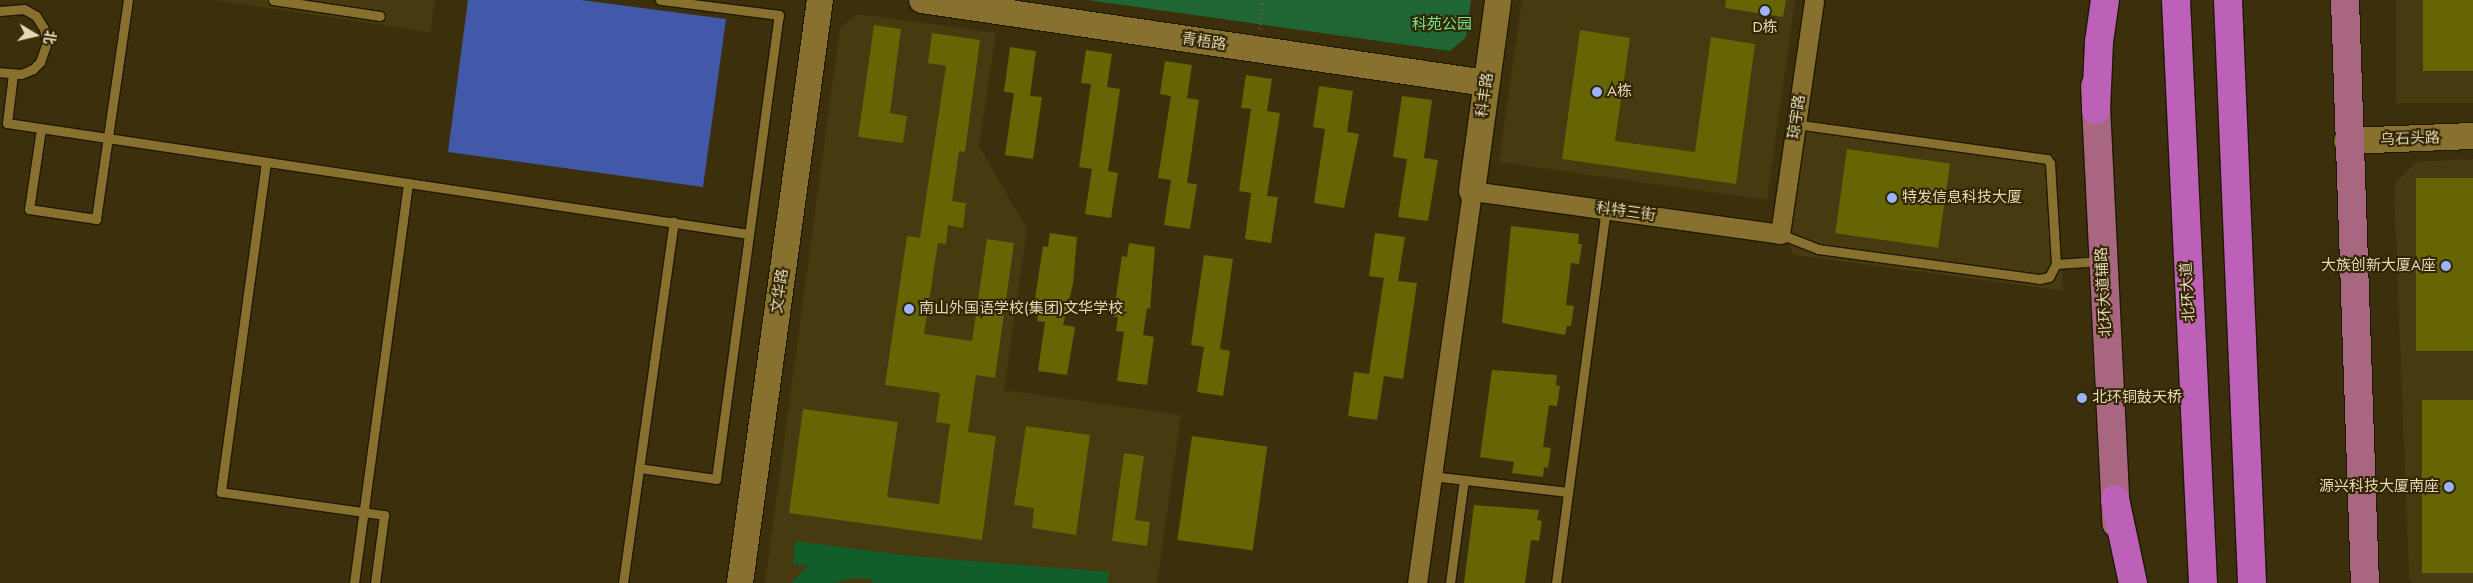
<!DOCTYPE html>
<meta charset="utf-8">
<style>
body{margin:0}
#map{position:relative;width:2473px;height:583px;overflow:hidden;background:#3c2f0c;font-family:Jost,"Noto Sans SC",sans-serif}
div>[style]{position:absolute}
.built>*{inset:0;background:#473910;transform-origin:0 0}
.green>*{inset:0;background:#115e2b}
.forest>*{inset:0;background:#206634}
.water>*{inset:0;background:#4258a9}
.building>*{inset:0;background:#656503;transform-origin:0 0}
.path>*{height:3px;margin-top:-1.5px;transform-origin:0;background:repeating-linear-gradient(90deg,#706341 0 1px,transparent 0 5px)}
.roads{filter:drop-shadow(1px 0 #1f1804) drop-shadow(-1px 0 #1f1804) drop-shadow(0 1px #1f1804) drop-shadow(0 -1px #1f1804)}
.lane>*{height:9px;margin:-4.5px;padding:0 4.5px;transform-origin:4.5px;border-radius:4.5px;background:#88702f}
.street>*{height:19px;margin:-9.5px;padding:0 9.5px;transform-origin:9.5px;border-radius:9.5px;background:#88702f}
.secondary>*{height:26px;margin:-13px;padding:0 13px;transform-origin:13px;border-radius:13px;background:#88702f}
.primary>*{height:28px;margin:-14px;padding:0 14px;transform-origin:14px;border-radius:14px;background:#a86681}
.highway>*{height:28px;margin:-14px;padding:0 14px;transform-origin:14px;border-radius:14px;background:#bd60b7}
.dots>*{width:14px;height:14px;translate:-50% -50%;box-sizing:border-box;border:2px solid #312502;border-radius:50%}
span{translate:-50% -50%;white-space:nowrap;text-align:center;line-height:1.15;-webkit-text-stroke:4px #312502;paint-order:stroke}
.park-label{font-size:15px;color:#73e78f}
.poi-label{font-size:15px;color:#e5d9b9}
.left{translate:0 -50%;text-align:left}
.right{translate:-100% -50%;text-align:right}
.street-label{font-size:15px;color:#e5d9b9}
.north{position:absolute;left:10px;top:10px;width:50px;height:50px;-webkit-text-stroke:4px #312502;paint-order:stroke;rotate:99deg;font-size:14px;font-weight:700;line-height:20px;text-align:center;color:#e5d9b9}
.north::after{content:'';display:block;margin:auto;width:18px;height:22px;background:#e5d9b9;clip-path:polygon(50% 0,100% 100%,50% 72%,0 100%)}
</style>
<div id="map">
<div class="built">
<i style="clip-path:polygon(213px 0,435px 0,430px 32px)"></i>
<i style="clip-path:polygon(1522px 0,1795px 0,1767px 200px,1499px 162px)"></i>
<i style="left:2396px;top:0;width:77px;height:103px"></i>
<i style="clip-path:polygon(858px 14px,996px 33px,979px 146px,1027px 229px,1004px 390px,1181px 415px,1157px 583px,765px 583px,840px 27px)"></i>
<i style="clip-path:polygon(1807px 120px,2055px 155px,2063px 291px,1794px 255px,1789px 247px)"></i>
<i style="clip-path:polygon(2473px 159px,2473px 583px,2413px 583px,2409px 579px,2394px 184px,2416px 162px)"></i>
</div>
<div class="green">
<i style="clip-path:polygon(795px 541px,911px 556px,1109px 572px,1108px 583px,872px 583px,872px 579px,856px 578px,833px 583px,791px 583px,808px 566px,793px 564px)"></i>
</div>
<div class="forest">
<i style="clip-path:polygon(1088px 0,1471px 0,1466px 37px,1450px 51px)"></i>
</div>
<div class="water">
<i style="clip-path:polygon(468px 0,581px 0,726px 19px,703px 187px,448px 152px)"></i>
</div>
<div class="building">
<i style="clip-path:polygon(1726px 0,1786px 0,1783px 17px,1725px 8px)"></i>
<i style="left:2423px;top:0;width:50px;height:71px"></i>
<i style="clip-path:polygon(874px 25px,901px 29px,890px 113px,907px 116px,903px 143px,858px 137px)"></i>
<i style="clip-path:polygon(1580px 30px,1630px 38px,1615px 141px,1695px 152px,1711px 37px,1755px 44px,1736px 184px,1562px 159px)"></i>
<i style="clip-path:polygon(932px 33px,980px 40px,965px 152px,959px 151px,952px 201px,966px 203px,963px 228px,948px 225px,946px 244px,938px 243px,924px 334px,972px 341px,987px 239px,1014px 243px,995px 378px,976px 375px,968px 432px,996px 436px,982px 540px,789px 513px,803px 409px,898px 422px,887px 497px,939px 504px,950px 424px,936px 422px,940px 393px,885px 385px,907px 236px,920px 238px,946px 66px,928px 63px)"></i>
<i style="clip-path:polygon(1010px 47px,1036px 51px,1030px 96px,1042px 97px,1033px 159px,1005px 155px,1014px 93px,1004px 92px)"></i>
<i style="clip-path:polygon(1086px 50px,1112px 54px,1107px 87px,1120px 89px,1108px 171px,1118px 173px,1111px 218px,1085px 214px,1092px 169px,1079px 167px,1091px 84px,1081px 83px)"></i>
<i style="clip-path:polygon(1165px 61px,1192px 65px,1187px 98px,1199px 100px,1187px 183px,1197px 184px,1190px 229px,1164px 225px,1171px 180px,1158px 178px,1171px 96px,1160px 94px)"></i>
<i style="clip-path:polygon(1246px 75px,1272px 79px,1267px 111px,1280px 113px,1267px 196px,1278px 197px,1271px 243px,1245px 239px,1251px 193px,1239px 191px,1251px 109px,1241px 108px)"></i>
<i style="clip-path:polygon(1319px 86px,1353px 91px,1347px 132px,1359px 134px,1344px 208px,1314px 203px,1325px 129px,1313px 127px)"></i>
<i style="clip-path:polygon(1402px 96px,1432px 100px,1424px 158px,1438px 160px,1428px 221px,1398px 217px,1407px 159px,1393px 157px)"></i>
<i style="left:1847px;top:149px;width:104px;height:85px;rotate:8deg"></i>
<i style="left:2473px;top:178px;width:173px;height:57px;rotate:90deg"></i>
<i style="clip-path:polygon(1511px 226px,1579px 234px,1578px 244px,1582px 244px,1579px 264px,1571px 263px,1566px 305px,1574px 306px,1571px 326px,1567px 326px,1565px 335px,1502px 323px)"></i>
<i style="clip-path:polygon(1050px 233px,1077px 237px,1073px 284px,1063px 325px,1075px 327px,1067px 375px,1038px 371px,1045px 322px,1037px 321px,1039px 307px,1034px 306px,1043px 246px,1048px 247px)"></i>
<i style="clip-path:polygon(1375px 233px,1405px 237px,1398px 281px,1417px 283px,1403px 379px,1384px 376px,1377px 420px,1348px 416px,1354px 372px,1369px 374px,1384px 278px,1369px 276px)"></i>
<i style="clip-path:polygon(1129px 243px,1155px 247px,1150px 309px,1147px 308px,1143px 335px,1154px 337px,1147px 385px,1117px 381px,1124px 332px,1116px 331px,1118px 317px,1113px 317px,1122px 256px,1127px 257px)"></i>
<i style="clip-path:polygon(1204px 255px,1233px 259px,1220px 349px,1230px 351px,1223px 396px,1197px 392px,1204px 347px,1191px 345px)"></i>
<i style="clip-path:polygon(1492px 370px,1557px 375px,1556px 385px,1560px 386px,1557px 406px,1549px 405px,1543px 447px,1551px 448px,1548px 468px,1544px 467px,1543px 477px,1512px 473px,1514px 462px,1480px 457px)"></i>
<i style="left:2473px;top:400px;width:173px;height:51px;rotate:90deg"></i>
<i style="clip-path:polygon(1026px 426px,1090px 435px,1076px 535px,1032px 528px,1034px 508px,1014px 505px)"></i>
<i style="left:1192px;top:436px;width:76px;height:105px;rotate:8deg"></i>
<i style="clip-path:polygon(1124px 453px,1144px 456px,1135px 520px,1150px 522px,1147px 546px,1112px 541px)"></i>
<i style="clip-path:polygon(1474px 505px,1539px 510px,1537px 520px,1542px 521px,1539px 541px,1531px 540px,1525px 583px,1464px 583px)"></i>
</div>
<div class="path">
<i style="left:1260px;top:29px;width:29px;rotate:-84deg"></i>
</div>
<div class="roads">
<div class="lane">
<i style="left:273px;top:0;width:108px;rotate:8.5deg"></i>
<i style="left:0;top:11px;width:24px;rotate:-5deg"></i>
<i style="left:24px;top:9px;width:14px;rotate:30deg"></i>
<i style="left:36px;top:16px;width:15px;rotate:58deg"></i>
<i style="left:44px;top:29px;width:13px;rotate:77deg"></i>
<i style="left:47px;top:42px;width:21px;rotate:109deg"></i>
<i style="left:40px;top:62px;width:10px;rotate:135deg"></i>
<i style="left:33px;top:69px;width:13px;rotate:157deg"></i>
<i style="left:21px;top:74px;width:21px;rotate:-175deg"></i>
<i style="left:13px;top:74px;width:49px;rotate:97deg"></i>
<i style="left:7px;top:123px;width:750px;rotate:8.51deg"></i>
<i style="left:41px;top:129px;width:81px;rotate:98.5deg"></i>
<i style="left:29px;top:209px;width:68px;rotate:8.5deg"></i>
<i style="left:96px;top:219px;width:221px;rotate:-81.7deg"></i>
<i style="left:266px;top:162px;width:333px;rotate:97.8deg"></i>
<i style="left:221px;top:492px;width:165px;rotate:8deg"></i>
<i style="left:384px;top:515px;width:69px;rotate:97.5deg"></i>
<i style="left:1780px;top:234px;width:41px;rotate:21.5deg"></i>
<i style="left:1818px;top:249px;width:223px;rotate:7.7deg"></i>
<i style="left:2039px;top:279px;width:10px;rotate:-11deg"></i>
<i style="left:2049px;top:277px;width:15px;rotate:-62deg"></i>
<i style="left:2056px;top:264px;width:101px;rotate:-93.4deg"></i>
<i style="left:2050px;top:163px;width:5px;rotate:-127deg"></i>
<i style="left:2047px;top:159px;width:253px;rotate:-172.1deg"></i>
<i style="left:2056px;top:264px;width:45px;rotate:-3.8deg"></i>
<i style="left:639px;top:468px;width:78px;rotate:8.1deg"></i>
<i style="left:716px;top:479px;width:468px;rotate:-82.3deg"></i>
<i style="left:779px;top:15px;width:120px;rotate:-172.8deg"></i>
<i style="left:1432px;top:476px;width:137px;rotate:6.7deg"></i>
<i style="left:354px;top:583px;width:404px;rotate:-82.3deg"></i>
<i style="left:623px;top:583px;width:365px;rotate:-82deg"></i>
<i style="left:1450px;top:583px;width:104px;rotate:-82.3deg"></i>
<i style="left:1556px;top:583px;width:376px;rotate:-82.4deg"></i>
</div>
<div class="street">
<i style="left:1417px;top:583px;width:396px;rotate:-82deg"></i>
<i style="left:1472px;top:191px;width:311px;rotate:7.9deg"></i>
<i style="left:1780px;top:234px;width:236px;rotate:-81.7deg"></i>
</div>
<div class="secondary">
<i style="left:922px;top:0;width:570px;rotate:8.37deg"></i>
<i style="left:2347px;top:141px;width:126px;rotate:-2.3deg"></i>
<i style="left:1472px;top:191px;width:193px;rotate:-82.2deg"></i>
<i style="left:740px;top:583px;width:588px;rotate:-82.19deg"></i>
</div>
<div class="primary">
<i style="left:2345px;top:0;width:583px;rotate:88.04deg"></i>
<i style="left:2095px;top:86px;width:438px;rotate:87.2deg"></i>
</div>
<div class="highway">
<i style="left:2176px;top:0;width:584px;rotate:87.35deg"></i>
<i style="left:2228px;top:0;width:583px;rotate:87.64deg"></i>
<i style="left:2096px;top:110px;width:68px;rotate:-87.5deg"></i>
<i style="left:2099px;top:42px;width:42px;rotate:-81.9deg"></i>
<i style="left:2115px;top:499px;width:86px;rotate:77.9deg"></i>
</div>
</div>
<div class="dots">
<i style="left:1765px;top:11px;background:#9cb4fd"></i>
<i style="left:1597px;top:92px;background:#9cb4fd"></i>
<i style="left:1892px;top:198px;background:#9cb4fd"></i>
<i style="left:2446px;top:266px;background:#9cb4fd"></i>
<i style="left:909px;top:309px;background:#9cb4fd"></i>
<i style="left:2082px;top:398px;background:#9cb4fd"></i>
<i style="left:2449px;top:487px;background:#9cb4fd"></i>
</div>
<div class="park-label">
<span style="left:1442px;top:25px">科苑公园</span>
</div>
<div class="poi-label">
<span style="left:1765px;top:28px">D栋</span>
<span class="left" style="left:1607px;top:92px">A栋</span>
<span class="left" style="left:1902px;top:198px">特发信息科技大厦</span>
<span class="right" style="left:2436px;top:266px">大族创新大厦A座</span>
<span class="left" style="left:919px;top:309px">南山外国语学校(集团)文华学校</span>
<span class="left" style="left:2092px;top:398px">北环铜鼓天桥</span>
<span class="right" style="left:2439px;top:487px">源兴科技大厦南座</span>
</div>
<div class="street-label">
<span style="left:1204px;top:42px;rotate:8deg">青梧路</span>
<span style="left:1485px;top:95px;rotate:-82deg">科丰路</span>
<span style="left:1797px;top:117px;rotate:-82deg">琼宇路</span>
<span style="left:2410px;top:139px;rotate:-2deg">乌石头路</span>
<span style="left:1626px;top:212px;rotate:8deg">科特三街</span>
<span style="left:780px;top:291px;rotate:-82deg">文华路</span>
<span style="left:2104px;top:292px;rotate:-93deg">北环大道辅路</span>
<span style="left:2188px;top:292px;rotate:-93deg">北环大道</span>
</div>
<div class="north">北</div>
</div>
